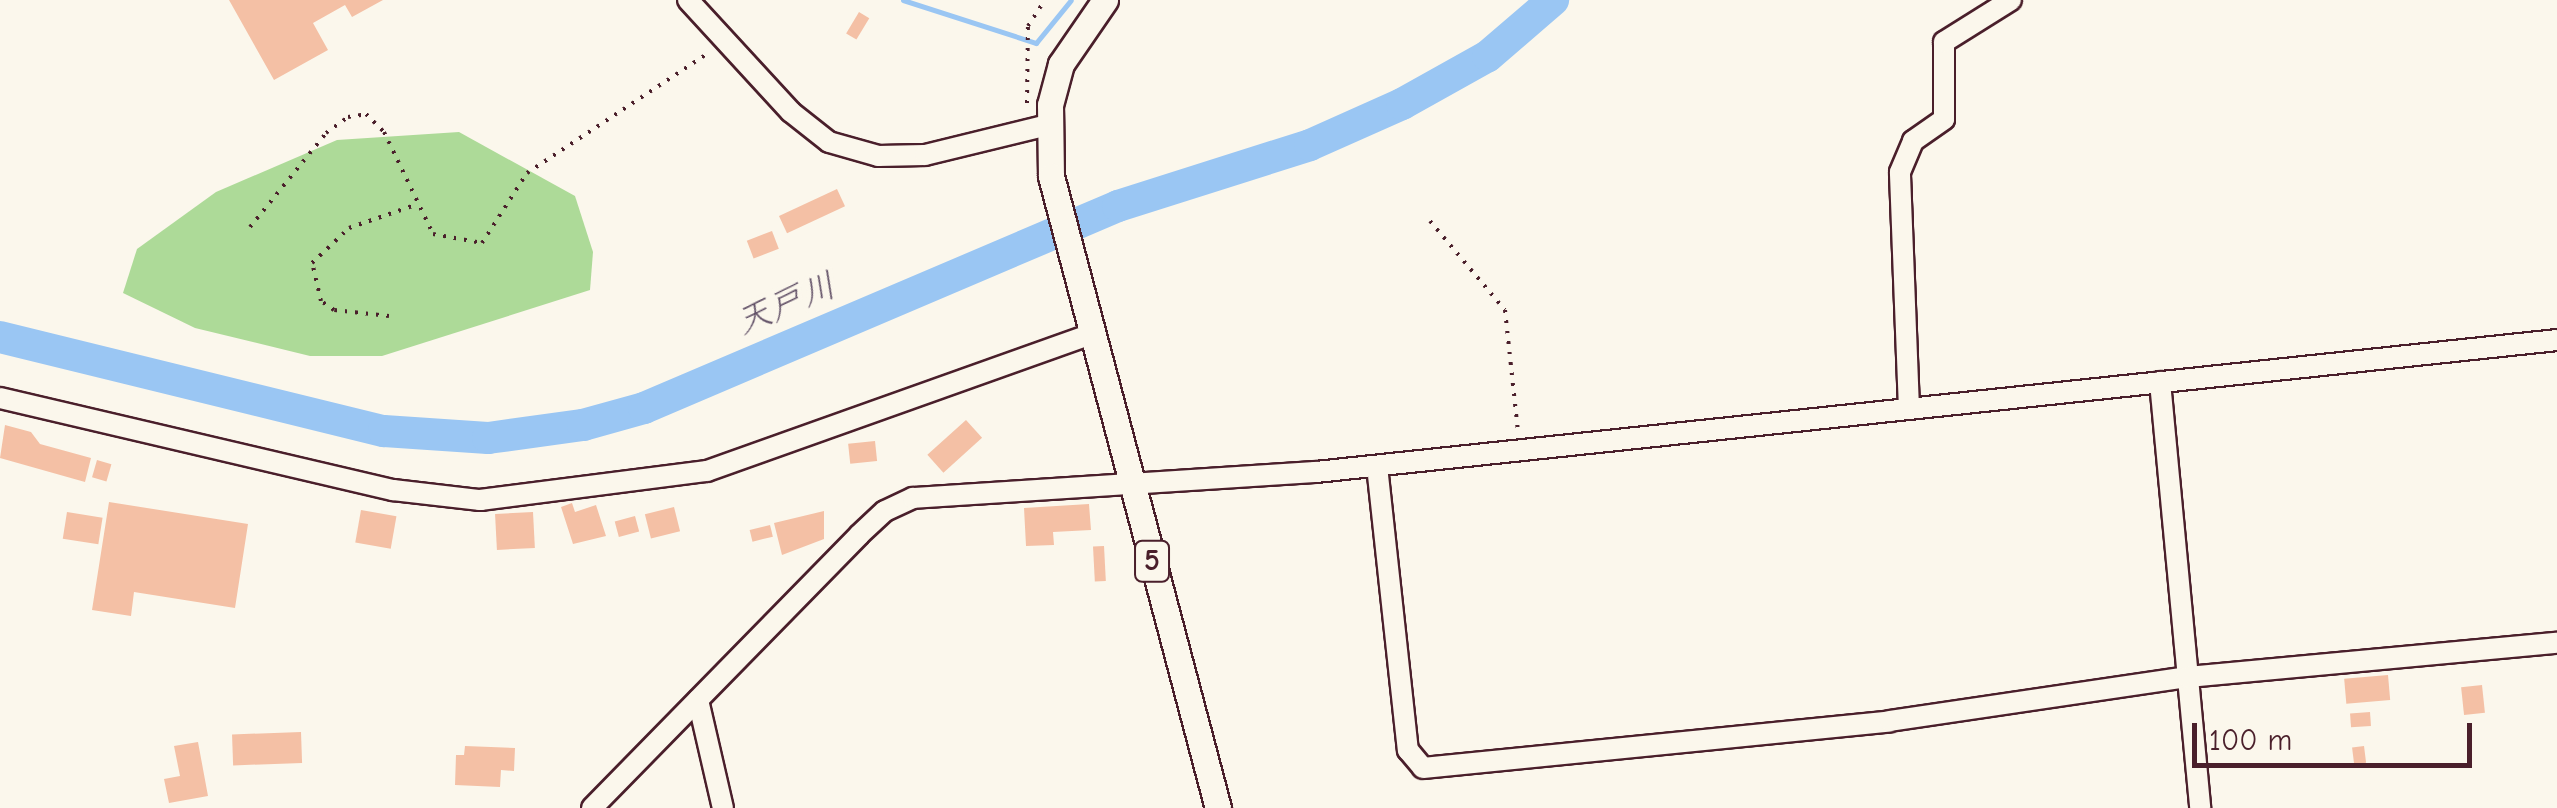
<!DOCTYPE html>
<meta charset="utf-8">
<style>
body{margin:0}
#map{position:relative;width:2557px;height:808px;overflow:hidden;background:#fbf7ec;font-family:"Comic Neue","Klee One",sans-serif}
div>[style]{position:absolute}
.green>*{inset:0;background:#adda98}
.stream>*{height:5px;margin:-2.5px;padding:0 2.5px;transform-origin:2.5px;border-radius:2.5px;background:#9ac6f3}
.river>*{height:32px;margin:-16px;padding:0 16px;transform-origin:16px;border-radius:16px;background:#9ac6f3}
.building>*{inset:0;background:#f4c0a5;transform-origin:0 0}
.path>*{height:4px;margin-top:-2px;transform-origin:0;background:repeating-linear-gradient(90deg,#4a1f2b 0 2.5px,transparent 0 10.5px)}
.roads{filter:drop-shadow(2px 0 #4a1f2b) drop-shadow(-2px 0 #4a1f2b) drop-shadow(0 2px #4a1f2b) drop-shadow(0 -2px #4a1f2b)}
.minor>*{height:20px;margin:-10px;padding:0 10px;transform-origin:10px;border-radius:10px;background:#fbf7ec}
.major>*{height:25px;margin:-12.5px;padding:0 12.5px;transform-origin:12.5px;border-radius:12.5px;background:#fbf7ec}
span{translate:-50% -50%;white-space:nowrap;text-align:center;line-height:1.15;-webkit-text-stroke:8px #fbf7ec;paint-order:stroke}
.shield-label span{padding:2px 8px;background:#fbf7ec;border:2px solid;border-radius:8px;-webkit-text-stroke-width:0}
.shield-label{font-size:30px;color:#4a1f2b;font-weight:700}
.water-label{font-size:35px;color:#625167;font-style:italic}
.scale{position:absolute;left:2192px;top:723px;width:280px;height:45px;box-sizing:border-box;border:5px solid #4a1f2b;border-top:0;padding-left:12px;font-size:30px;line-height:35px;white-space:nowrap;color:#4a1f2b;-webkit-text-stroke:8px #fbf7ec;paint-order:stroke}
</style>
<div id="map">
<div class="green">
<i style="clip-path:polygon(459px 132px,575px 196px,593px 252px,590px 290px,382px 356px,310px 356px,195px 328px,123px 293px,137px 249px,216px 192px,337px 140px)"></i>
</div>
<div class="stream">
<i style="left:903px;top:0;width:140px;rotate:17.9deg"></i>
<i style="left:1036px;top:43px;width:55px;rotate:-50.9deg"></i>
</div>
<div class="river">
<i style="left:0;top:337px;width:395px;rotate:13.8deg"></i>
<i style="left:384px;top:431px;width:104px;rotate:3.9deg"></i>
<i style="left:488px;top:438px;width:96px;rotate:-7.8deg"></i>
<i style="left:583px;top:425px;width:63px;rotate:-15.6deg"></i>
<i style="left:644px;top:408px;width:515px;rotate:-23.08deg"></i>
<i style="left:1118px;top:206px;width:201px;rotate:-17.6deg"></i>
<i style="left:1310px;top:145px;width:101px;rotate:-24deg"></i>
<i style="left:1402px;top:104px;width:98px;rotate:-29.2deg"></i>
<i style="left:1488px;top:56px;width:86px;rotate:-40.7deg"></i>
</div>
<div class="building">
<i style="clip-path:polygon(229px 0,383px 0,352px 17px,345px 5px,313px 23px,328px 50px,274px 80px)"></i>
<i style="left:859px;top:12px;width:12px;height:25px;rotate:31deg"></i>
<i style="left:837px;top:189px;width:19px;height:64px;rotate:65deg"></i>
<i style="left:772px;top:231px;width:19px;height:27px;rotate:69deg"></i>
<i style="left:966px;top:420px;width:24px;height:52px;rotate:48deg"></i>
<i style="clip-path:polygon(5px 425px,31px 432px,40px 444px,91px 458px,85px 482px,0 458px)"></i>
<i style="left:875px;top:441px;width:20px;height:27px;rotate:84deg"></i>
<i style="left:97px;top:460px;width:15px;height:18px;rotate:16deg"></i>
<i style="clip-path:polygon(109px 502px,248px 524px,235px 608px,134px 592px,131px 616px,92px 610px)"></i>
<i style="clip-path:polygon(572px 503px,575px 512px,596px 505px,606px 536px,573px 544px,561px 507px)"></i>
<i style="clip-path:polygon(1089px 504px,1091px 530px,1053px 532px,1054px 545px,1026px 546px,1024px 508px)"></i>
<i style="left:674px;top:507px;width:25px;height:30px;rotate:76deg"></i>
<i style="left:361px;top:510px;width:36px;height:33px;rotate:10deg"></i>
<i style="clip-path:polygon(824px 511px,824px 539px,782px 555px,774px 523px)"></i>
<i style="left:67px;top:512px;width:36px;height:27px;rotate:9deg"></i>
<i style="left:533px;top:512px;width:36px;height:38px;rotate:87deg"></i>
<i style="left:635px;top:516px;width:16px;height:21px;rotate:75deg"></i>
<i style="left:770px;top:525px;width:12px;height:21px;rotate:76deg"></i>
<i style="left:1104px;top:546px;width:35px;height:11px;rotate:87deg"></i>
<i style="left:2388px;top:675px;width:25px;height:44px;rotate:85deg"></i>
<i style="left:2482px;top:685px;width:28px;height:21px;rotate:84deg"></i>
<i style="left:2370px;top:712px;width:14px;height:20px;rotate:86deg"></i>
<i style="left:301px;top:732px;width:31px;height:69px;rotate:88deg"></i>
<i style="clip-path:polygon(198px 742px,208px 796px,169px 803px,164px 779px,180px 776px,174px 746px)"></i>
<i style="clip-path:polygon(465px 746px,515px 748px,514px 771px,501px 770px,500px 787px,455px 785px,456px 755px,464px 755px)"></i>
<i style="left:2364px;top:746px;width:17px;height:12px;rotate:83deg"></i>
</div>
<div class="path">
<i style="left:1027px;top:103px;width:77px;rotate:-89.3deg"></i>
<i style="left:1028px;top:26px;width:31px;rotate:-57deg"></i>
<i style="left:1430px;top:221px;width:116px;rotate:49.9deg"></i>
<i style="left:1505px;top:310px;width:122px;rotate:83.9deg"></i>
<i style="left:250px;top:227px;width:121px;rotate:-51deg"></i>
<i style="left:326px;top:133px;width:27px;rotate:-36deg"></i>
<i style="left:348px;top:117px;width:18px;rotate:-9deg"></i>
<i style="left:366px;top:114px;width:25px;rotate:45deg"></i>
<i style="left:384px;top:132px;width:113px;rotate:64.3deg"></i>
<i style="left:433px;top:234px;width:50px;rotate:10.4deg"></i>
<i style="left:482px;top:243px;width:83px;rotate:-57.3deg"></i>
<i style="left:527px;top:173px;width:219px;rotate:-33.5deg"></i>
<i style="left:389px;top:316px;width:55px;rotate:-173.8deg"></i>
<i style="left:334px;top:310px;width:16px;rotate:-145deg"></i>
<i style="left:321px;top:301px;width:39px;rotate:-103deg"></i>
<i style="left:312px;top:263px;width:51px;rotate:-43.4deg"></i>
<i style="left:349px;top:228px;width:73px;rotate:-19.2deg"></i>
</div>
<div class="roads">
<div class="minor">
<i style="left:688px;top:0;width:152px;rotate:47.4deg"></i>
<i style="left:791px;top:112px;width:48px;rotate:38.3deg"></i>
<i style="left:829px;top:142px;width:51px;rotate:15.9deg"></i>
<i style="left:878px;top:156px;width:47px;rotate:-1.2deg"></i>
<i style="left:925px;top:155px;width:127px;rotate:-13.7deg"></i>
<i style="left:2160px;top:382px;width:428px;rotate:84.6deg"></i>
<i style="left:0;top:398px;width:404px;rotate:13.2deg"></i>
<i style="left:393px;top:490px;width:88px;rotate:6.6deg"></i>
<i style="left:480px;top:500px;width:229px;rotate:-7.3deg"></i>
<i style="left:707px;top:471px;width:409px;rotate:-19.6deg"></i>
<i style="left:1909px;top:409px;width:237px;rotate:-92.2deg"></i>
<i style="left:1900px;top:172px;width:34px;rotate:-67deg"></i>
<i style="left:1913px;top:141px;width:38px;rotate:-35deg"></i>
<i style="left:1944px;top:119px;width:77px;rotate:-90deg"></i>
<i style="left:1944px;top:42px;width:79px;rotate:-32.1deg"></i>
<i style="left:1377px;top:466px;width:286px;rotate:83.8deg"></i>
<i style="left:1408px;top:750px;width:23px;rotate:50deg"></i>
<i style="left:1423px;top:768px;width:469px;rotate:-5.7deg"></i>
<i style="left:1890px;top:721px;width:300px;rotate:-8.4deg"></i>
<i style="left:2187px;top:677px;width:372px;rotate:-5.3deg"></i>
<i style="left:698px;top:700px;width:111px;rotate:77deg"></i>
<i style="left:592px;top:808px;width:382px;rotate:-45.6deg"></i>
<i style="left:859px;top:535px;width:35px;rotate:-43deg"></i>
<i style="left:885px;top:511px;width:31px;rotate:-25deg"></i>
<i style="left:913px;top:498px;width:404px;rotate:-3.7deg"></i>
<i style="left:1316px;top:472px;width:1248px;rotate:-6.07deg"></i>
</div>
<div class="major">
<i style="left:1105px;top:0;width:78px;rotate:124.5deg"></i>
<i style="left:1061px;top:64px;width:42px;rotate:105deg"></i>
<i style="left:1050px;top:105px;width:71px;rotate:89.2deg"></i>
<i style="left:1051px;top:176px;width:654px;rotate:75.2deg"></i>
</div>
</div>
<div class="shield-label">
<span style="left:1152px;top:561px">5</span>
</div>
<div class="water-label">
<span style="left:786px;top:304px;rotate:-23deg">天戸川</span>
</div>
<div class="scale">100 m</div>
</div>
